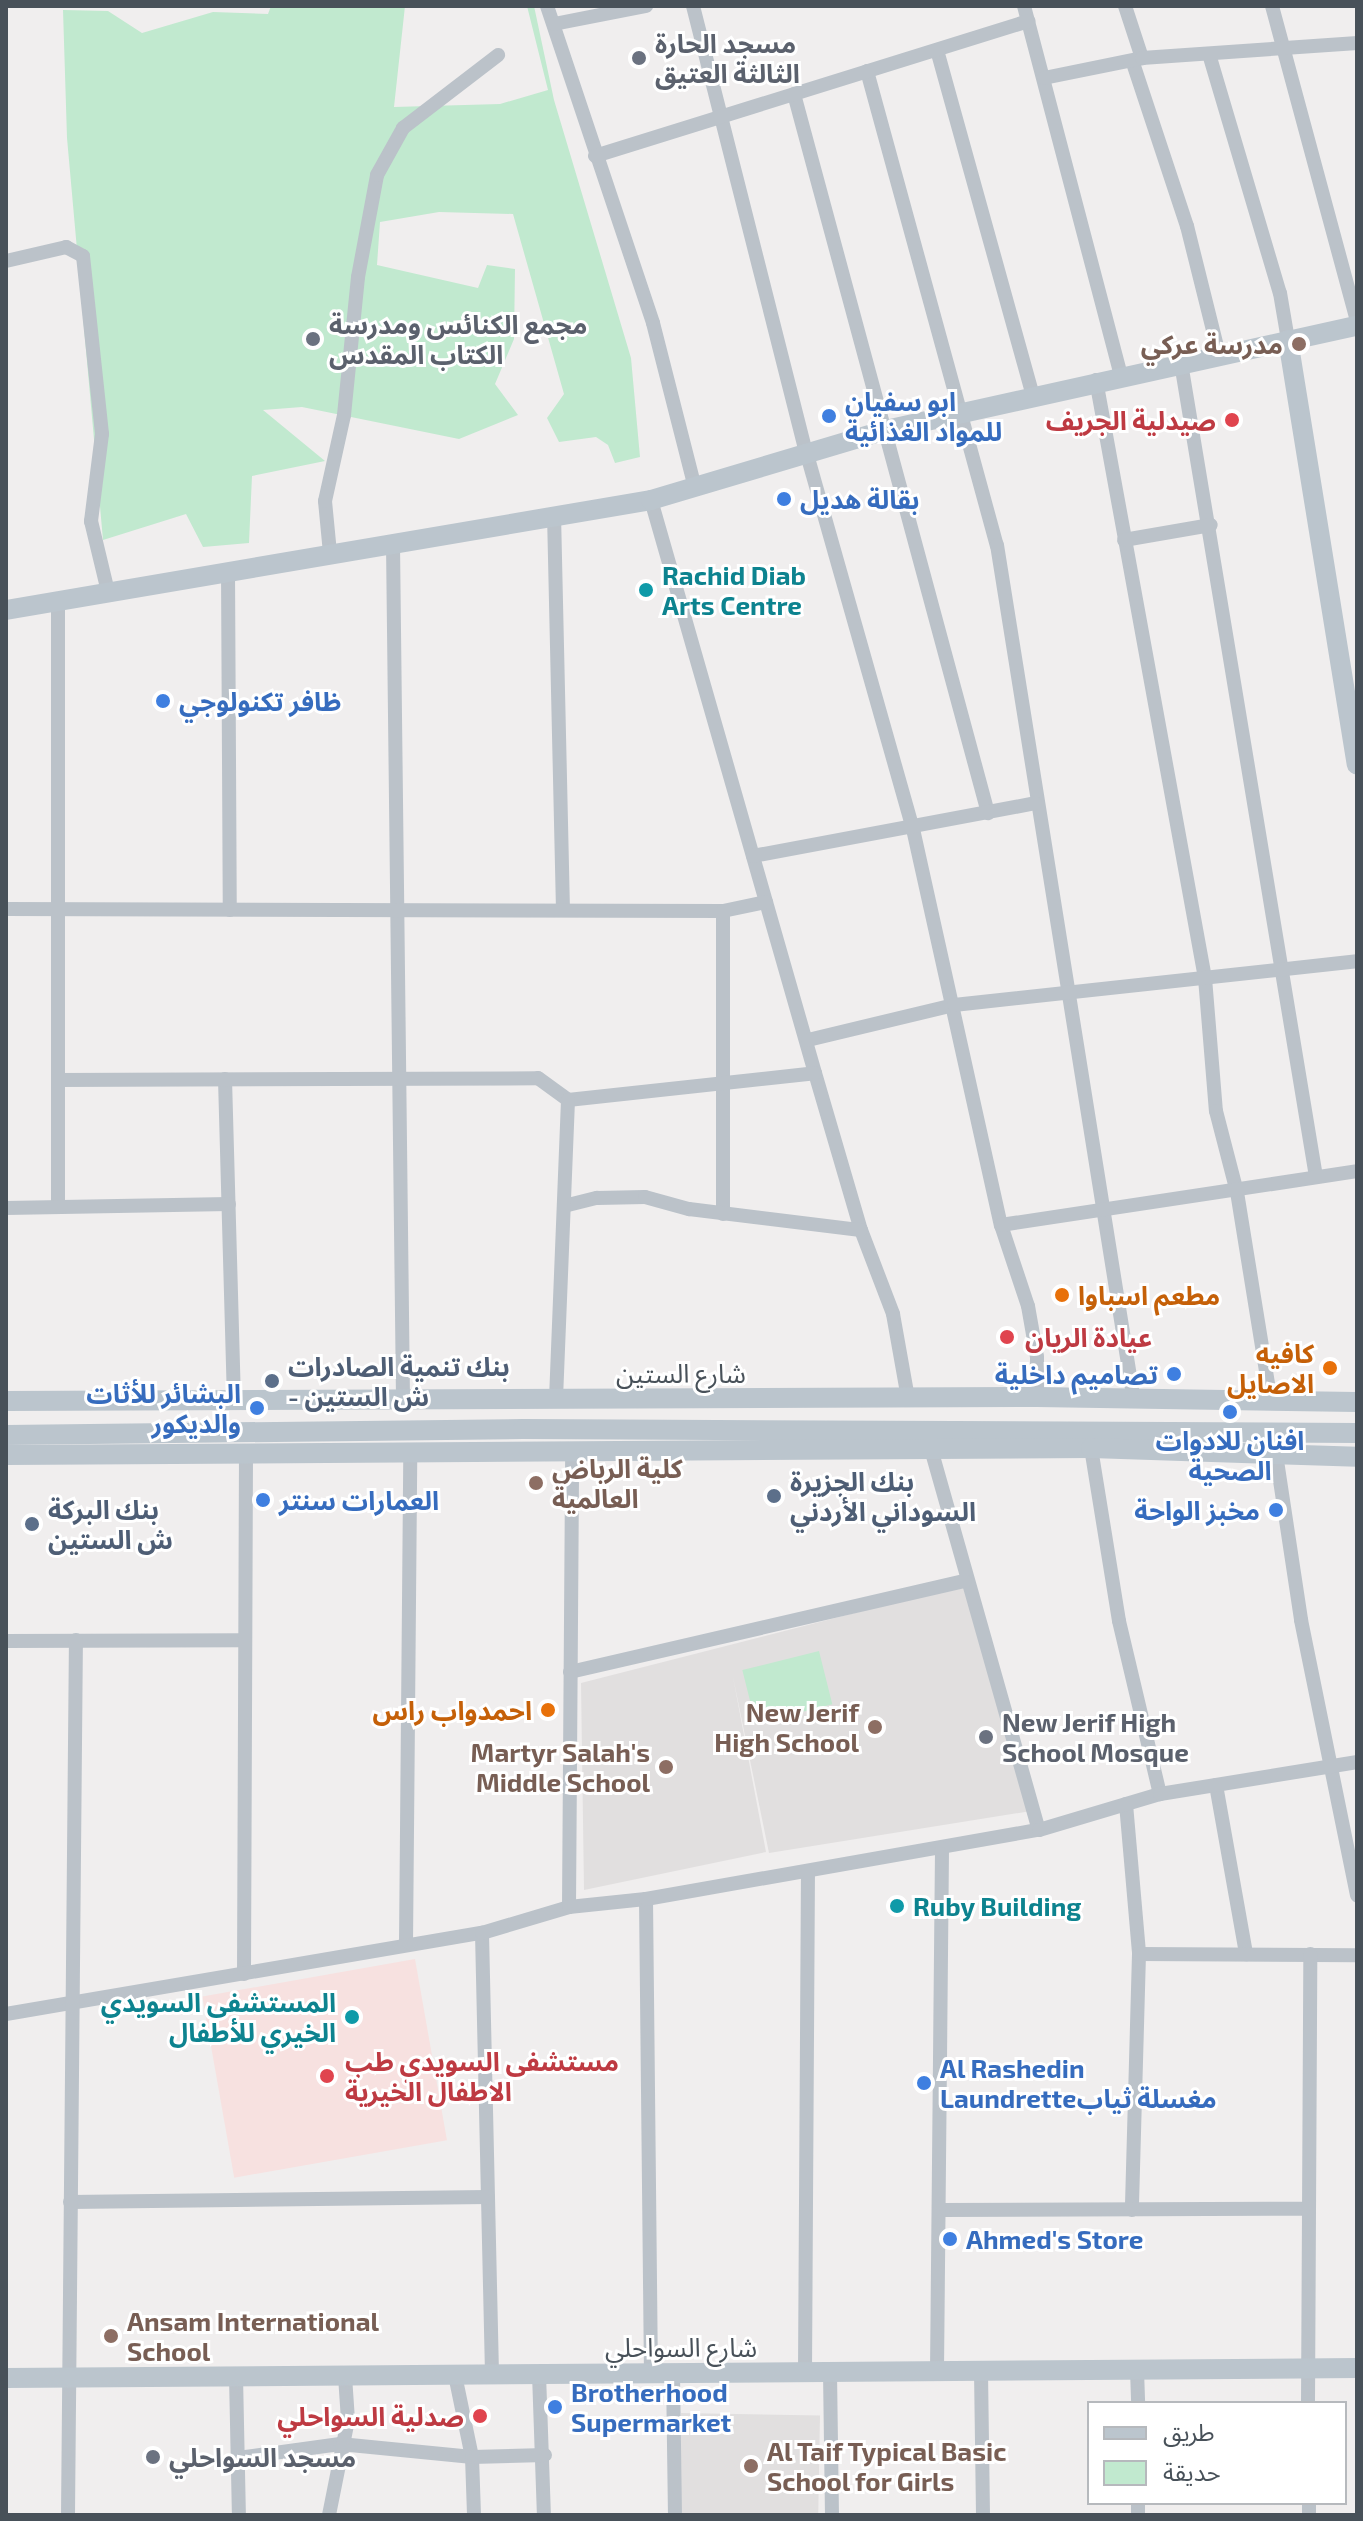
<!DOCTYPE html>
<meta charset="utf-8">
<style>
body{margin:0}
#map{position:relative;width:1363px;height:2521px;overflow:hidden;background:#f0eeee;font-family:"Exo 2","Noto Sans Arabic",sans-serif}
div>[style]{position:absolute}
.education>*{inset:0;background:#e1dfdf;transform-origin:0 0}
.medical>*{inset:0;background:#f7e1e0;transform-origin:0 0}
.green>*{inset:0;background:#c1e9cf;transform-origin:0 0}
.street>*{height:14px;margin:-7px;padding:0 7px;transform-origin:7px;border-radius:7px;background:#bbc2c9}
.secondary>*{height:20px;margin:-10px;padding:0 10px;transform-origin:10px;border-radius:10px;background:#bbc5cd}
.dots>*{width:22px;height:22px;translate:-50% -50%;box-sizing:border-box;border:4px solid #fff;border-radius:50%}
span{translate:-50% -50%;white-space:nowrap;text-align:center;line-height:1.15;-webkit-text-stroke:6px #fff;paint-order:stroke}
.worship-label{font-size:26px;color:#5b616d;font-weight:700}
.left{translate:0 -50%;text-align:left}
.education-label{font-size:26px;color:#785e54;font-weight:700}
.right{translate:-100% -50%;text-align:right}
.shop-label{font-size:26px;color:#366cbe;font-weight:700}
.health-label{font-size:26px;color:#be3a42;font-weight:700}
.culture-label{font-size:26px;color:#0d838f;font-weight:700}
.food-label{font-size:26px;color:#c56008;font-weight:700}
.service-label{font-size:26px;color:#4e5e75;font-weight:700}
.street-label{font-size:26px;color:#485159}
.frame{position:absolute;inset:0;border:8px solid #485159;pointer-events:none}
.legend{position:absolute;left:1087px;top:2401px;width:260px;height:104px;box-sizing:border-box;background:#fff;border:2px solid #b6b9bd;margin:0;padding:10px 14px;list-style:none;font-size:24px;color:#485159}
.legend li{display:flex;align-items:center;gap:16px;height:40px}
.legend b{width:40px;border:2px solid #b6b9bd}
</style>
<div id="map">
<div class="education">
<i style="clip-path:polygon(964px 1585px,1031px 1811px,769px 1853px,733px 1677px,766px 1852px,584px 1890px,581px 1683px)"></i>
<i style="left:681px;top:2413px;width:139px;height:102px;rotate:1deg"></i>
</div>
<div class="medical">
<i style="left:415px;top:1959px;width:184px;height:216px;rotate:80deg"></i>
</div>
<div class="green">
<i style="clip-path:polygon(271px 6px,405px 6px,394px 107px,500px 104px,548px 90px,527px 6px,534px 6px,554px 100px,631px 358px,640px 457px,615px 463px,608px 445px,596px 437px,559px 442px,547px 418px,564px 394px,513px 214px,439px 212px,380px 222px,377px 265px,478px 288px,487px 265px,515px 269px,514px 339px,495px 384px,518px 415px,459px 439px,302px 407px,263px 410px,325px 461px,252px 476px,249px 543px,203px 547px,186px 514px,103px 540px,67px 138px,63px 10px,108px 11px,142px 33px,213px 12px,268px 14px)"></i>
<i style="left:819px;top:1651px;width:55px;height:79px;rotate:76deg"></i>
</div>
<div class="street">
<i style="left:547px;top:6px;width:334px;rotate:71.5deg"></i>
<i style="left:653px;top:323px;width:170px;rotate:75.7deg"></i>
<i style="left:693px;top:6px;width:459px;rotate:75.8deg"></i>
<i style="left:806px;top:451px;width:393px;rotate:74.2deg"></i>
<i style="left:913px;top:829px;width:406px;rotate:77.5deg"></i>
<i style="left:1001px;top:1225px;width:85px;rotate:71.6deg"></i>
<i style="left:1028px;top:1306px;width:52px;rotate:80deg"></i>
<i style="left:1037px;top:1357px;width:40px;rotate:90deg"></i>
<i style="left:1024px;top:6px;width:382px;rotate:75.3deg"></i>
<i style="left:1125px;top:6px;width:55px;rotate:71.9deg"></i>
<i style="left:1272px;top:6px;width:325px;rotate:74.9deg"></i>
<i style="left:554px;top:24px;width:94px;rotate:-11.1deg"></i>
<i style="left:937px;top:50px;width:358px;rotate:74.5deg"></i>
<i style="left:1209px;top:54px;width:249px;rotate:73.5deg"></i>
<i style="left:1280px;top:293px;width:48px;rotate:80.3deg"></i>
<i style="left:1133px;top:63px;width:172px;rotate:71.7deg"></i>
<i style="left:1187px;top:226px;width:132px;rotate:76deg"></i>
<i style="left:867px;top:71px;width:492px;rotate:74.7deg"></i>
<i style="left:997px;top:545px;width:867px;rotate:80.91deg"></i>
<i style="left:1044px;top:78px;width:100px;rotate:-11.5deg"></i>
<i style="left:1142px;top:58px;width:216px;rotate:-4deg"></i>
<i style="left:794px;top:94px;width:745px;rotate:74.9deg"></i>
<i style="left:595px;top:156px;width:454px;rotate:-17.3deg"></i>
<i style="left:6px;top:261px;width:62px;rotate:-13.1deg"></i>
<i style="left:66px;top:247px;width:19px;rotate:28deg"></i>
<i style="left:83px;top:256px;width:179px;rotate:83.9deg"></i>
<i style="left:102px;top:434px;width:88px;rotate:97.2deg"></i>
<i style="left:91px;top:521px;width:73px;rotate:76.5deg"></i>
<i style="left:1181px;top:363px;width:825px;rotate:80.58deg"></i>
<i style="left:1096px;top:380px;width:608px;rotate:79.67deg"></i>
<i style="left:1205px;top:978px;width:133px;rotate:85.3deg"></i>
<i style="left:1216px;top:1111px;width:84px;rotate:75.5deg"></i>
<i style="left:1237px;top:1192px;width:212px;rotate:80.8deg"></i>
<i style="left:651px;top:500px;width:596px;rotate:74.03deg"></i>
<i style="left:815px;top:1073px;width:164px;rotate:73.7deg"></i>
<i style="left:861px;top:1230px;width:90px;rotate:69.1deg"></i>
<i style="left:893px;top:1314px;width:85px;rotate:79.9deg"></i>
<i style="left:554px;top:514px;width:396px;rotate:88.7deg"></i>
<i style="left:1124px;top:540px;width:88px;rotate:-9.8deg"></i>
<i style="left:393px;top:544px;width:856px;rotate:89.33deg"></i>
<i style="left:330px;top:553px;width:52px;rotate:-95.5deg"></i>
<i style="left:325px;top:501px;width:88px;rotate:-77.5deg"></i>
<i style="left:344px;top:415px;width:139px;rotate:-84.2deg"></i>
<i style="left:358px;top:277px;width:104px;rotate:-79.4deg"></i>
<i style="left:377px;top:175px;width:54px;rotate:-61deg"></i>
<i style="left:403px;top:128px;width:120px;rotate:-37.5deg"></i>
<i style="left:228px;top:570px;width:340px;rotate:89.7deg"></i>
<i style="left:753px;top:856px;width:287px;rotate:-10.6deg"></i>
<i style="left:6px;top:909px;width:717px;rotate:0.16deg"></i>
<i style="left:723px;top:911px;width:44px;rotate:-11.8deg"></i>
<i style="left:723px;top:911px;width:303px;rotate:90deg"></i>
<i style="left:808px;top:1040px;width:150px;rotate:-13.5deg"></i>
<i style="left:954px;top:1005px;width:405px;rotate:-6.2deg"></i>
<i style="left:225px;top:1079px;width:321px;rotate:88.4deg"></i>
<i style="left:58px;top:1080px;width:480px;rotate:-0.2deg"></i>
<i style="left:538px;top:1078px;width:37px;rotate:36deg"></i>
<i style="left:568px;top:1100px;width:248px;rotate:-6.2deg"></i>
<i style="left:58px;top:1206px;width:605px;rotate:-90deg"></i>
<i style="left:564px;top:1206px;width:34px;rotate:-14deg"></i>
<i style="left:597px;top:1198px;width:48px;rotate:-1.2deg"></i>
<i style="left:645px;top:1197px;width:46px;rotate:15.3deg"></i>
<i style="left:689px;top:1209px;width:173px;rotate:7deg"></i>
<i style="left:6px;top:1208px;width:223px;rotate:-1deg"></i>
<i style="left:1001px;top:1225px;width:360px;rotate:-8.6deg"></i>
<i style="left:556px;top:1399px;width:299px;rotate:-87.7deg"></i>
<i style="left:1091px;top:1448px;width:175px;rotate:80.8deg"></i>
<i style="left:1119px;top:1621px;width:178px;rotate:76.7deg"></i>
<i style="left:931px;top:1449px;width:396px;rotate:74.2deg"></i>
<i style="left:1276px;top:1454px;width:168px;rotate:81.4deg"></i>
<i style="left:1301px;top:1620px;width:281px;rotate:78.5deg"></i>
<i style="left:6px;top:1641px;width:236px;rotate:-0.2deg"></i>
<i style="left:570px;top:1672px;width:405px;rotate:-13deg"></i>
<i style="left:1216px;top:1785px;width:172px;rotate:79.9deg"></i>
<i style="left:1126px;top:1804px;width:151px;rotate:85deg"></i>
<i style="left:1139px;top:1954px;width:256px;rotate:91.6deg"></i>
<i style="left:646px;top:1899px;width:474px;rotate:89.4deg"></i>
<i style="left:569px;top:1907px;width:455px;rotate:-89.6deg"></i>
<i style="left:482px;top:1933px;width:441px;rotate:88.7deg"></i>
<i style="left:406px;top:1945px;width:492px;rotate:-89.5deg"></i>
<i style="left:1139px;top:1954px;width:218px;rotate:0.3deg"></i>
<i style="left:244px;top:1974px;width:520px;rotate:-89.78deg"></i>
<i style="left:6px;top:2014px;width:483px;rotate:-9.7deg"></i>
<i style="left:482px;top:1933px;width:91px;rotate:-16.6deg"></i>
<i style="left:569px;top:1907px;width:77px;rotate:-5.9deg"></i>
<i style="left:646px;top:1899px;width:399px;rotate:-10deg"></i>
<i style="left:1039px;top:1830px;width:126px;rotate:-16.6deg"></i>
<i style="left:1160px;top:1794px;width:200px;rotate:-9.2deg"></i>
<i style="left:70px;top:2202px;width:418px;rotate:-0.7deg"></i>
<i style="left:941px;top:2210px;width:368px;rotate:-0.2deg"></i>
<i style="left:1137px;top:2370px;width:33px;rotate:88deg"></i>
<i style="left:937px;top:2371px;width:523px;rotate:-89.45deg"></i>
<i style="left:981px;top:2371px;width:144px;rotate:89.2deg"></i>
<i style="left:805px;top:2372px;width:501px;rotate:-89.66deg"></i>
<i style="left:830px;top:2372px;width:143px;rotate:89.2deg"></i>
<i style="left:673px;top:2373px;width:142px;rotate:89.2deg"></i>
<i style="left:539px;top:2374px;width:141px;rotate:88deg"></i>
<i style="left:455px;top:2375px;width:84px;rotate:78.3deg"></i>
<i style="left:472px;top:2457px;width:58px;rotate:88deg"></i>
<i style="left:236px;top:2376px;width:139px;rotate:88.8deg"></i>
<i style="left:1308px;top:2403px;width:449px;rotate:-89.7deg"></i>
<i style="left:238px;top:2458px;width:103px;rotate:-7.8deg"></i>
<i style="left:340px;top:2444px;width:133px;rotate:5.6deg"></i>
<i style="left:472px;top:2457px;width:73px;rotate:-1.6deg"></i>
<i style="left:1138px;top:2503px;width:12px;rotate:90deg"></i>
<i style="left:1309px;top:2503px;width:12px;rotate:90deg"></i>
<i style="left:68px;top:2515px;width:875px;rotate:-89.48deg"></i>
<i style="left:329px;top:2515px;width:97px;rotate:-78.7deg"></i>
<i style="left:348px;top:2420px;width:44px;rotate:-93.9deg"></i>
</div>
<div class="secondary">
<i style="left:1288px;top:340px;width:430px;rotate:80.8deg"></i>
<i style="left:6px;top:610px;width:654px;rotate:-9.68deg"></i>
<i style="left:651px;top:500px;width:245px;rotate:-16.6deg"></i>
<i style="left:886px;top:430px;width:482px;rotate:-12.5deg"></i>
<i style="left:6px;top:1401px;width:1031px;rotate:-0.22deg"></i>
<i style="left:1037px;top:1397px;width:320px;rotate:0.9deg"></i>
<i style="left:6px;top:1435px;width:517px;rotate:-0.66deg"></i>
<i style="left:523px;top:1429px;width:834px;rotate:0.27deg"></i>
<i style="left:6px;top:1455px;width:1085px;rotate:-0.37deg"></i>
<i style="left:1091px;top:1448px;width:266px;rotate:1.9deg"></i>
<i style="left:6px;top:2378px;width:1351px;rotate:-0.42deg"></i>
</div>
<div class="dots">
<i style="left:639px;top:58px;background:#6b7280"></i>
<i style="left:313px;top:339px;background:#6b7280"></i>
<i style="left:1299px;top:344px;background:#8d6e63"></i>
<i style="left:829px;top:416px;background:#3f7fe0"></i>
<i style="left:1232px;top:420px;background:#e0444e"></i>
<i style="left:784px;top:499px;background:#3f7fe0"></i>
<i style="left:646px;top:590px;background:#0f9aa8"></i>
<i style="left:163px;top:701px;background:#3f7fe0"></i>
<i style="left:1062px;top:1295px;background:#e8710a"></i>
<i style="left:1007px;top:1337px;background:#e0444e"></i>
<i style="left:1330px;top:1368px;background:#e8710a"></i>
<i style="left:1174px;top:1374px;background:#3f7fe0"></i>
<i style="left:272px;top:1381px;background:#5c6f8a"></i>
<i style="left:257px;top:1408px;background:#3f7fe0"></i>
<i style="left:1230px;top:1412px;background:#3f7fe0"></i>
<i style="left:536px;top:1483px;background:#8d6e63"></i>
<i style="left:774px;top:1496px;background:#5c6f8a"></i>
<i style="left:263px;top:1500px;background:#3f7fe0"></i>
<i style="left:1276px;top:1510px;background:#3f7fe0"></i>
<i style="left:32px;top:1524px;background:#5c6f8a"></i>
<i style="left:548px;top:1710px;background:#e8710a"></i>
<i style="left:875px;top:1727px;background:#8d6e63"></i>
<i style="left:986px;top:1737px;background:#6b7280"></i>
<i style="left:666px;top:1767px;background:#8d6e63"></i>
<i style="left:897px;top:1906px;background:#0f9aa8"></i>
<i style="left:352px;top:2017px;background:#0f9aa8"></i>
<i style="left:327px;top:2076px;background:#e0444e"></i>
<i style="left:924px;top:2083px;background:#3f7fe0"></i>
<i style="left:950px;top:2239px;background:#3f7fe0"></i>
<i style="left:111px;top:2336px;background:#8d6e63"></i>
<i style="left:555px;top:2407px;background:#3f7fe0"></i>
<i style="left:480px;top:2416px;background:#e0444e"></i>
<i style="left:153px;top:2457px;background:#6b7280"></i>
<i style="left:751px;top:2466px;background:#8d6e63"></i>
</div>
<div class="worship-label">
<span class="left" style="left:655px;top:58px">مسجد الحارة<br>الثالثة العتيق</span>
<span class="left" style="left:329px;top:339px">مجمع الكنائس ومدرسة<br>الكتاب المقدس</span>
<span class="left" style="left:1002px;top:1737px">New Jerif High<br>School Mosque</span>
<span class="left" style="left:169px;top:2457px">مسجد السواحلي</span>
</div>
<div class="education-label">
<span class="right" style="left:1283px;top:344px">مدرسة عركي</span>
<span class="left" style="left:552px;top:1483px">كلية الرباض<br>العالمية</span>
<span class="right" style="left:859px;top:1727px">New Jerif<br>High School</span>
<span class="right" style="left:650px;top:1767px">Martyr Salah's<br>Middle School</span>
<span class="left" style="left:127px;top:2336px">Ansam International<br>School</span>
<span class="left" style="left:767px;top:2466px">Al Taif Typical Basic<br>School for Girls</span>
</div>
<div class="shop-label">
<span class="left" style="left:845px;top:416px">ابو سفيان<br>للمواد الغذائية</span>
<span class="left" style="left:800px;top:499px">بقالة هديل</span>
<span class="left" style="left:179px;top:701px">ظافر تكنولوجي</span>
<span class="right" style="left:1158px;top:1374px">تصاميم داخلية</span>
<span class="right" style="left:241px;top:1408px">البشائر للأثات<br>والديكور</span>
<span style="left:1230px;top:1455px">افنان للادوات<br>الصحية</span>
<span class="left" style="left:279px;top:1500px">العمارات سنتر</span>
<span class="right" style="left:1260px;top:1510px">مخبز الواحة</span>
<span class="left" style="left:940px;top:2083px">Al Rashedin<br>Laundretteمغسلة ثياب</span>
<span class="left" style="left:966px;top:2239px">Ahmed's Store</span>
<span class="left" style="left:571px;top:2407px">Brotherhood<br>Supermarket</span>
</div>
<div class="health-label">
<span class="right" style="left:1216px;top:420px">صيدلية الجريف</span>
<span class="left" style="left:1025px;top:1337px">عيادة الريان</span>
<span class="left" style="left:345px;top:2076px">مستشفى السويدي طب<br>الاطفال الخيرية</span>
<span class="right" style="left:464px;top:2416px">صدلية السواحلي</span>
</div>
<div class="culture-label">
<span class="left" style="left:662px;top:590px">Rachid Diab<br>Arts Centre</span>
<span class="left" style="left:913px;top:1906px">Ruby Building</span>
<span class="right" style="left:336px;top:2017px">المستشفى السويدي<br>الخيري للأطفال</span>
</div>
<div class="food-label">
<span class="left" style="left:1078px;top:1295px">مطعم اسباوا</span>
<span class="right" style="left:1314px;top:1368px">كافيه<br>الاصايل</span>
<span class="right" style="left:532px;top:1710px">احمدواب راس</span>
</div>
<div class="service-label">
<span class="left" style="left:288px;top:1381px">بنك تنمية الصادرات<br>- ش الستين</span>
<span class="left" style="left:790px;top:1496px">بنك الجزيرة<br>السوداني الأردني</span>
<span class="left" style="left:48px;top:1524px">بنك البركة<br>ش الستين</span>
</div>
<div class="street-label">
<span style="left:681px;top:1373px">شارع الستين</span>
<span style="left:681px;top:2347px">شارع السواحلي</span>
</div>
<div class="frame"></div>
<ul class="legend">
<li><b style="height:10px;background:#bbc5cd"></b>طريق</li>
<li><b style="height:22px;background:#c1e9cf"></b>حديقة</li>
</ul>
</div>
